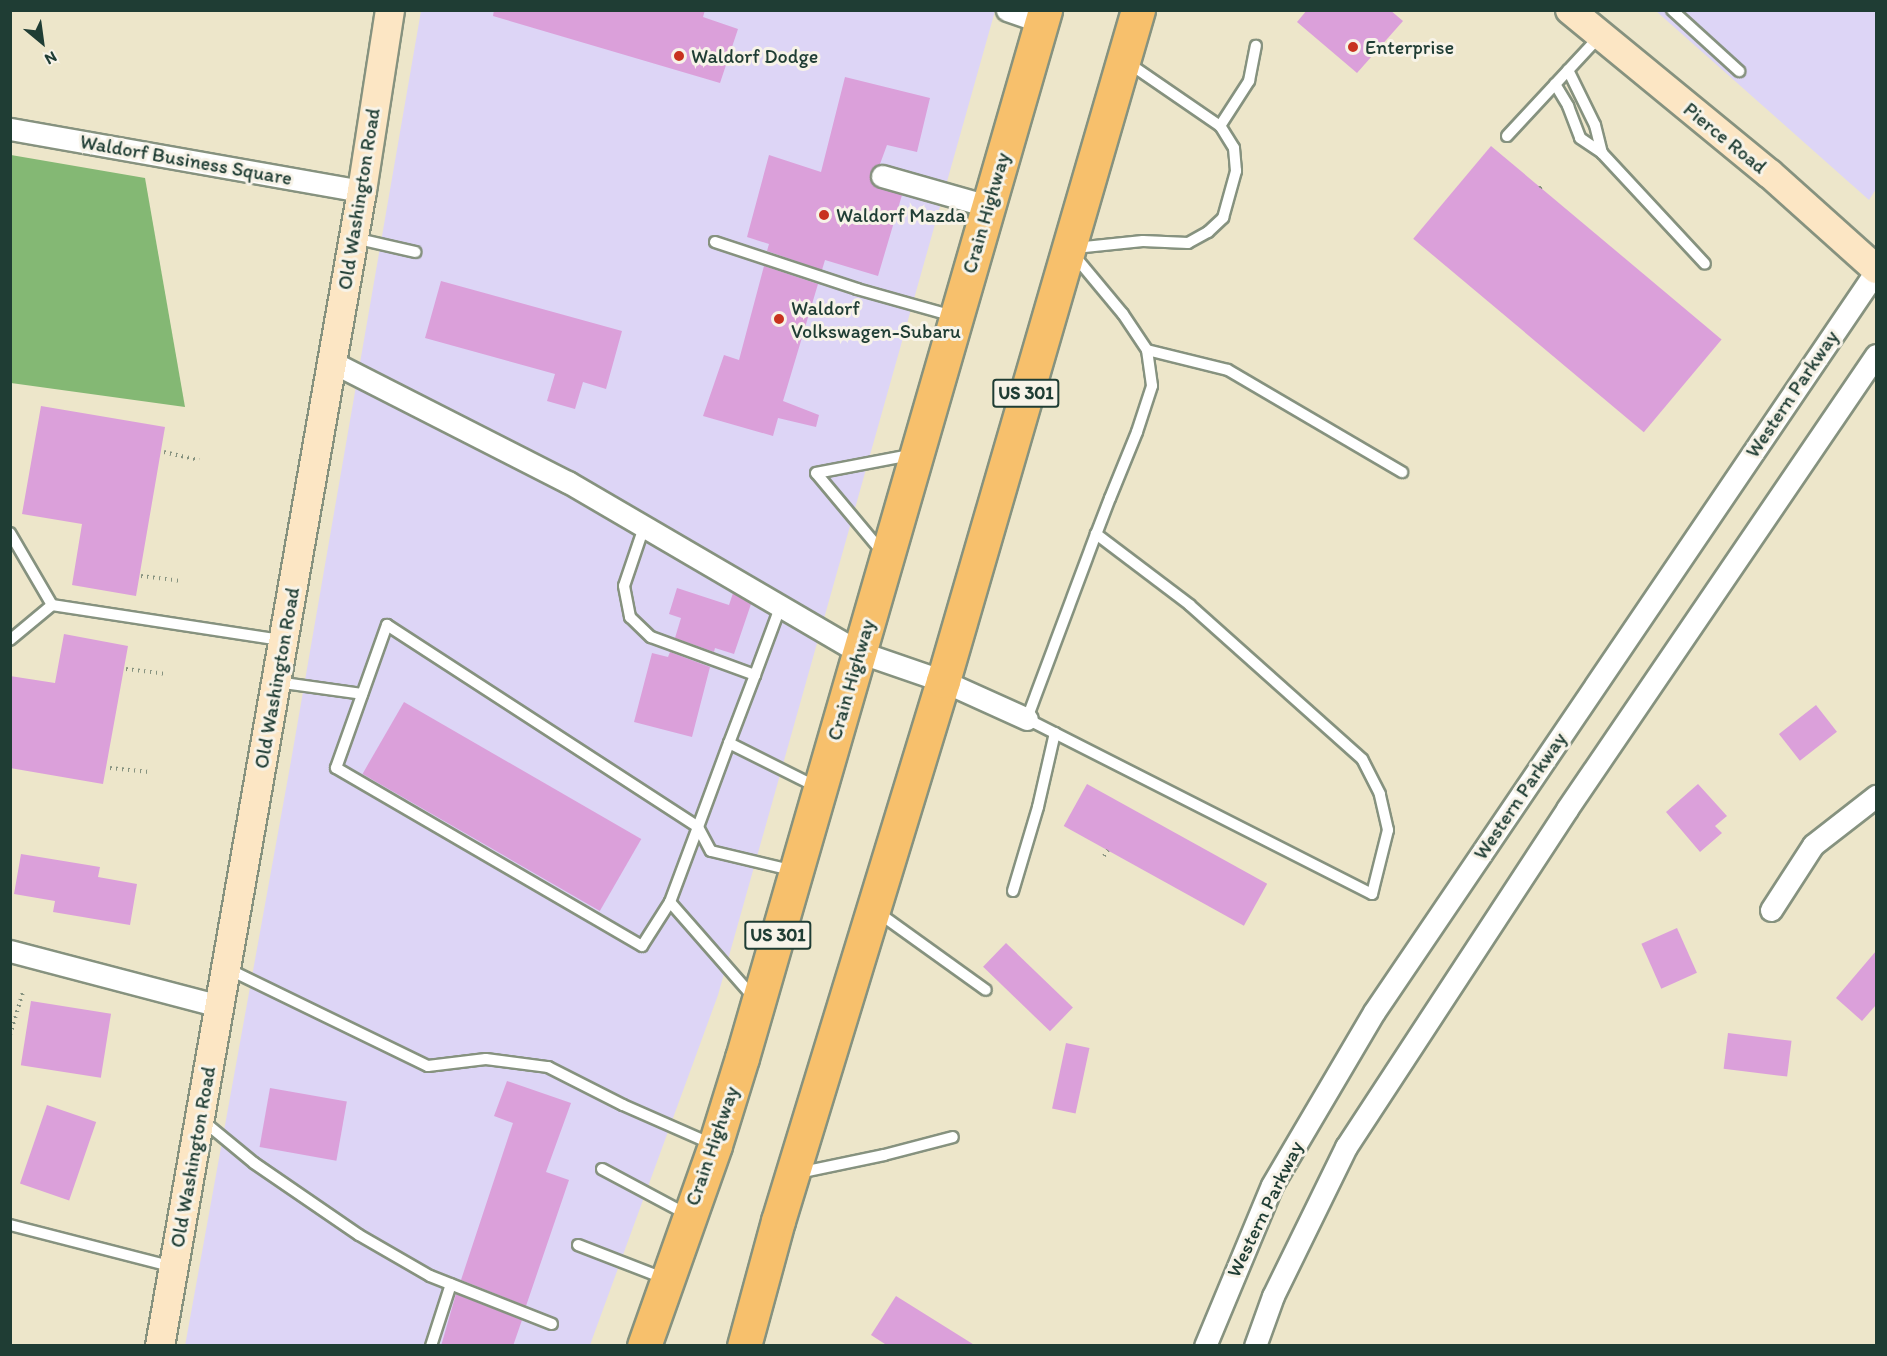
<!DOCTYPE html>
<style>
body{margin:0}
#map{position:relative;width:1887px;height:1356px;overflow:hidden;background:#ede6ca;font-family:Itim,sans-serif}
div>[style]{position:absolute}
.built>*{inset:0;background:#ddd5f6}
.forest>*{inset:0;background:#84b874}
.building>*{inset:0;background:#dba0da;transform-origin:0 0}
.path>*{height:4px;margin-top:-2px;transform-origin:0;background:repeating-linear-gradient(90deg,#86927f 0 1.5px,transparent 0 6px)}
.roads{filter:drop-shadow(2px 0 #86927f) drop-shadow(-2px 0 #86927f) drop-shadow(0 2px #86927f) drop-shadow(0 -2px #86927f)}
.lane>*{height:10px;margin:-5px;padding:0 5px;transform-origin:5px;border-radius:5px;background:#fff}
.street>*{height:21px;margin:-10.5px;padding:0 10.5px;transform-origin:10.5px;border-radius:10.5px;background:#fff}
.secondary>*{height:28px;margin:-14px;padding:0 14px;transform-origin:14px;border-radius:14px;background:#fce6c4}
.highway>*{height:33px;margin:-16.5px;padding:0 16.5px;transform-origin:16.5px;border-radius:16.5px;background:#f7c06c}
.dots>*{width:16px;height:16px;translate:-50% -50%;box-sizing:border-box;border:3px solid #f7f3e8;border-radius:50%}
span{translate:-50% -50%;white-space:nowrap;text-align:center;line-height:1.15;-webkit-text-stroke:6px #f7f3e8;paint-order:stroke}
.shield-label span{padding:2px 4px;background:#f7f3e8;border:2px solid;border-radius:4px;-webkit-text-stroke-width:0}
.shield-label{font-size:18px;color:#1f3d34;font-weight:700}
.poi-label{font-size:20px;color:#1f3d34}
.left{translate:0 -50%;text-align:left}
.street-label{font-size:20px;color:#1f3d34}
.frame{position:absolute;inset:0;border:12px solid #1f3d34;pointer-events:none}
.north{position:absolute;left:12px;top:12px;width:60px;height:60px;-webkit-text-stroke:4px #f7f3e8;paint-order:stroke;rotate:151deg;font-size:16px;font-weight:700;line-height:24px;text-align:center;color:#1f3d34}
.north::after{content:'';display:block;margin:auto;width:21px;height:27px;background:#1f3d34;clip-path:polygon(50% 0,100% 100%,50% 72%,0 100%)}
</style>
<div id="map">
<div class="built">
<i style="clip-path:polygon(421px 11px,995px 11px,718px 995px,590px 1345px,185px 1346px,291px 761px)"></i>
<i style="clip-path:polygon(1656px 11px,1876px 11px,1876px 189px,1869px 200px)"></i>
</div>
<div class="forest">
<i style="clip-path:polygon(11px 155px,145px 178px,185px 407px,11px 383px)"></i>
</div>
<div class="building">
<i style="clip-path:polygon(494px 10px,705px 10px,703px 17px,738px 29px,720px 83px,493px 16px)"></i>
<i style="clip-path:polygon(1307px 10px,1390px 10px,1403px 21px,1357px 73px,1297px 22px)"></i>
<i style="clip-path:polygon(845px 77px,930px 98px,917px 152px,887px 145px,880px 164px,870px 173px,873px 185px,902px 195px,878px 276px,825px 260px,822px 270px,767px 251px,769px 244px,747px 237px,769px 155px,821px 172px)"></i>
<i style="left:1491px;top:146px;width:301px;height:121px;rotate:40deg"></i>
<i style="clip-path:polygon(764px 266px,818px 284px,783px 401px,819px 415px,816px 427px,778px 418px,773px 436px,703px 416px,724px 355px,739px 360px)"></i>
<i style="clip-path:polygon(441px 281px,622px 331px,606px 389px,583px 382px,575px 409px,547px 401px,555px 374px,425px 338px)"></i>
<i style="clip-path:polygon(41px 406px,165px 427px,136px 596px,72px 585px,82px 524px,22px 514px)"></i>
<i style="clip-path:polygon(677px 588px,729px 605px,733px 593px,751px 604px,734px 654px,715px 648px,714px 652px,675px 638px,681px 618px,669px 614px)"></i>
<i style="clip-path:polygon(64px 634px,128px 646px,103px 784px,10px 768px,10px 676px,55px 683px)"></i>
<i style="clip-path:polygon(670px 652px,710px 667px,692px 737px,634px 722px,652px 653px,668px 657px)"></i>
<i style="left:404px;top:702px;width:274px;height:83px;rotate:30deg"></i>
<i style="left:1816px;top:705px;width:34px;height:47px;rotate:52deg"></i>
<i style="left:1087px;top:784px;width:206px;height:48px;rotate:29deg"></i>
<i style="clip-path:polygon(1698px 784px,1727px 816px,1715px 826px,1722px 833px,1700px 852px,1666px 812px)"></i>
<i style="clip-path:polygon(21px 854px,100px 867px,98px 877px,137px 884px,130px 925px,53px 912px,55px 901px,14px 894px)"></i>
<i style="left:1677px;top:928px;width:49px;height:39px;rotate:66deg"></i>
<i style="left:1006px;top:943px;width:93px;height:33px;rotate:44deg"></i>
<i style="clip-path:polygon(1876px 951px,1876px 1005px,1862px 1021px,1836px 998px)"></i>
<i style="left:31px;top:1001px;width:81px;height:65px;rotate:9deg"></i>
<i style="left:1728px;top:1033px;width:64px;height:36px;rotate:7deg"></i>
<i style="left:1066px;top:1043px;width:24px;height:67px;rotate:12deg"></i>
<i style="clip-path:polygon(507px 1081px,571px 1103px,546px 1172px,569px 1180px,526px 1306px,461px 1280px,513px 1123px,494px 1116px)"></i>
<i style="left:270px;top:1088px;width:78px;height:60px;rotate:10deg"></i>
<i style="left:47px;top:1105px;width:52px;height:83px;rotate:19deg"></i>
<i style="clip-path:polygon(456px 1294px,522px 1320px,513px 1346px,441px 1346px)"></i>
<i style="clip-path:polygon(896px 1296px,976px 1346px,888px 1346px,871px 1335px)"></i>
</div>
<div class="path">
<i style="left:1540px;top:188px;width:5px;rotate:-53deg"></i>
<i style="left:164px;top:452px;width:36px;rotate:13deg"></i>
<i style="left:141px;top:576px;width:38px;rotate:7deg"></i>
<i style="left:126px;top:669px;width:38px;rotate:7deg"></i>
<i style="left:110px;top:768px;width:39px;rotate:6deg"></i>
<i style="left:1104px;top:856px;width:7px;rotate:-56deg"></i>
<i style="left:10px;top:1035px;width:45px;rotate:-73.2deg"></i>
</div>
<div class="roads">
<div class="lane">
<i style="left:1672px;top:10px;width:91px;rotate:42.3deg"></i>
<i style="left:1568px;top:70px;width:61px;rotate:63.9deg"></i>
<i style="left:1595px;top:125px;width:29px;rotate:76deg"></i>
<i style="left:1555px;top:84px;width:26px;rotate:59deg"></i>
<i style="left:1568px;top:106px;width:34px;rotate:69deg"></i>
<i style="left:1580px;top:138px;width:27px;rotate:34deg"></i>
<i style="left:1602px;top:153px;width:151px;rotate:47.1deg"></i>
<i style="left:1220px;top:126px;width:54px;rotate:-57.2deg"></i>
<i style="left:1249px;top:81px;width:36px;rotate:-79deg"></i>
<i style="left:1507px;top:136px;width:137px;rotate:-47.1deg"></i>
<i style="left:354px;top:238px;width:63px;rotate:12.9deg"></i>
<i style="left:715px;top:242px;width:150px;rotate:18.3deg"></i>
<i style="left:857px;top:289px;width:100px;rotate:15.7deg"></i>
<i style="left:1075px;top:248px;width:68px;rotate:-5.9deg"></i>
<i style="left:1143px;top:241px;width:45px;rotate:2.5deg"></i>
<i style="left:1188px;top:243px;width:23px;rotate:-29deg"></i>
<i style="left:1208px;top:232px;width:21px;rotate:-43deg"></i>
<i style="left:1223px;top:218px;width:49px;rotate:-74.5deg"></i>
<i style="left:1236px;top:171px;width:23px;rotate:-95deg"></i>
<i style="left:1234px;top:148px;width:26px;rotate:-122deg"></i>
<i style="left:1220px;top:126px;width:113px;rotate:-145.5deg"></i>
<i style="left:1073px;top:254px;width:78px;rotate:50.2deg"></i>
<i style="left:1123px;top:314px;width:43px;rotate:56.3deg"></i>
<i style="left:1147px;top:350px;width:36px;rotate:82deg"></i>
<i style="left:1152px;top:386px;width:48px;rotate:108.1deg"></i>
<i style="left:1137px;top:432px;width:71px;rotate:112.2deg"></i>
<i style="left:1110px;top:498px;width:39px;rotate:111deg"></i>
<i style="left:1096px;top:534px;width:197px;rotate:110.5deg"></i>
<i style="left:1027px;top:719px;width:387px;rotate:26.9deg"></i>
<i style="left:1372px;top:894px;width:66px;rotate:-76deg"></i>
<i style="left:1388px;top:830px;width:37px;rotate:-103deg"></i>
<i style="left:1380px;top:794px;width:39px;rotate:-117deg"></i>
<i style="left:1362px;top:759px;width:231px;rotate:-138.2deg"></i>
<i style="left:1190px;top:605px;width:118px;rotate:-142.9deg"></i>
<i style="left:1147px;top:350px;width:83px;rotate:13.9deg"></i>
<i style="left:1228px;top:370px;width:202px;rotate:30.4deg"></i>
<i style="left:644px;top:527px;width:62px;rotate:108.7deg"></i>
<i style="left:624px;top:586px;width:32px;rotate:79deg"></i>
<i style="left:630px;top:617px;width:29px;rotate:44deg"></i>
<i style="left:651px;top:637px;width:111px;rotate:20.1deg"></i>
<i style="left:10px;top:533px;width:83px;rotate:59.7deg"></i>
<i style="left:883px;top:553px;width:104px;rotate:-129.9deg"></i>
<i style="left:816px;top:473px;width:96px;rotate:-10.8deg"></i>
<i style="left:781px;top:605px;width:75px;rotate:110.4deg"></i>
<i style="left:755px;top:675px;width:73px;rotate:110.9deg"></i>
<i style="left:729px;top:743px;width:90px;rotate:110.3deg"></i>
<i style="left:698px;top:827px;width:80px;rotate:110.5deg"></i>
<i style="left:670px;top:902px;width:52px;rotate:122.5deg"></i>
<i style="left:642px;top:946px;width:354px;rotate:-149.8deg"></i>
<i style="left:336px;top:768px;width:152px;rotate:-70.4deg"></i>
<i style="left:387px;top:625px;width:371px;rotate:33deg"></i>
<i style="left:698px;top:827px;width:27px;rotate:62deg"></i>
<i style="left:711px;top:851px;width:82px;rotate:13.4deg"></i>
<i style="left:10px;top:640px;width:55px;rotate:-39.8deg"></i>
<i style="left:52px;top:605px;width:233px;rotate:8.7deg"></i>
<i style="left:276px;top:682px;width:87px;rotate:7.9deg"></i>
<i style="left:729px;top:743px;width:98px;rotate:26.6deg"></i>
<i style="left:1013px;top:891px;width:88px;rotate:-73.4deg"></i>
<i style="left:1038px;top:807px;width:76px;rotate:-77.1deg"></i>
<i style="left:670px;top:902px;width:128px;rotate:48.8deg"></i>
<i style="left:876px;top:911px;width:135px;rotate:35.7deg"></i>
<i style="left:228px;top:969px;width:222px;rotate:25.9deg"></i>
<i style="left:428px;top:1066px;width:58px;rotate:-6.9deg"></i>
<i style="left:486px;top:1059px;width:63px;rotate:7.4deg"></i>
<i style="left:548px;top:1067px;width:84px;rotate:26.9deg"></i>
<i style="left:623px;top:1105px;width:97px;rotate:23.7deg"></i>
<i style="left:202px;top:1120px;width:67px;rotate:39.6deg"></i>
<i style="left:254px;top:1163px;width:127px;rotate:34.4deg"></i>
<i style="left:359px;top:1235px;width:82px;rotate:30deg"></i>
<i style="left:430px;top:1276px;width:131px;rotate:21.5deg"></i>
<i style="left:602px;top:1169px;width:98px;rotate:28.1deg"></i>
<i style="left:798px;top:1173px;width:88px;rotate:-11.8deg"></i>
<i style="left:884px;top:1155px;width:71px;rotate:-14.6deg"></i>
<i style="left:10px;top:1225px;width:169px;rotate:14.4deg"></i>
<i style="left:578px;top:1245px;width:91px;rotate:21.2deg"></i>
<i style="left:431px;top:1346px;width:65px;rotate:-72.1deg"></i>
</div>
<div class="street">
<i style="left:1007px;top:10px;width:37px;rotate:19deg"></i>
<i style="left:10px;top:129px;width:357px;rotate:10deg"></i>
<i style="left:882px;top:176px;width:110px;rotate:15.8deg"></i>
<i style="left:332px;top:362px;width:265px;rotate:27deg"></i>
<i style="left:568px;top:482px;width:337px;rotate:30.3deg"></i>
<i style="left:859px;top:652px;width:89px;rotate:19deg"></i>
<i style="left:943px;top:681px;width:92px;rotate:24.3deg"></i>
<i style="left:1771px;top:910px;width:77px;rotate:-57.1deg"></i>
<i style="left:1813px;top:845px;width:80px;rotate:-37.9deg"></i>
<i style="left:10px;top:951px;width:216px;rotate:14.7deg"></i>
<i style="left:1205px;top:1346px;width:174px;rotate:-67.4deg"></i>
<i style="left:1272px;top:1185px;width:201px;rotate:-59.5deg"></i>
<i style="left:1374px;top:1012px;width:895px;rotate:-55.88deg"></i>
<i style="left:1255px;top:1346px;width:53px;rotate:-70.2deg"></i>
<i style="left:1273px;top:1296px;width:166px;rotate:-63.9deg"></i>
<i style="left:1346px;top:1147px;width:404px;rotate:-56.8deg"></i>
<i style="left:1567px;top:809px;width:549px;rotate:-55.76deg"></i>
</div>
<div class="secondary">
<i style="left:1570px;top:10px;width:259px;rotate:39.4deg"></i>
<i style="left:1770px;top:174px;width:142px;rotate:41.9deg"></i>
<i style="left:160px;top:1346px;width:1173px;rotate:-80.08deg"></i>
<i style="left:362px;top:191px;width:183px;rotate:-81.2deg"></i>
</div>
<div class="highway">
<i style="left:644px;top:1346px;width:213px;rotate:-70.5deg"></i>
<i style="left:715px;top:1145px;width:91px;rotate:-72.8deg"></i>
<i style="left:742px;top:1058px;width:1091px;rotate:-73.87deg"></i>
<i style="left:744px;top:1346px;width:130px;rotate:-74.8deg"></i>
<i style="left:778px;top:1221px;width:565px;rotate:-73.01deg"></i>
<i style="left:943px;top:681px;width:699px;rotate:-73.8deg"></i>
</div>
</div>
<div class="dots">
<i style="left:1353px;top:47px;background:#c8321e"></i>
<i style="left:679px;top:56px;background:#c8321e"></i>
<i style="left:824px;top:215px;background:#c8321e"></i>
<i style="left:779px;top:319px;background:#c8321e"></i>
</div>
<div class="shield-label">
<span style="left:1026px;top:393px">US 301</span>
<span style="left:778px;top:935px">US 301</span>
</div>
<div class="poi-label">
<span class="left" style="left:1365px;top:47px">Enterprise</span>
<span class="left" style="left:691px;top:56px">Waldorf Dodge</span>
<span class="left" style="left:836px;top:215px">Waldorf Mazda</span>
<span class="left" style="left:791px;top:320px">Waldorf<br>Volkswagen-Subaru</span>
</div>
<div class="street-label">
<span style="left:1725px;top:138px;rotate:39deg">Pierce Road</span>
<span style="left:186px;top:160px;rotate:10deg">Waldorf Business Square</span>
<span style="left:359px;top:199px;rotate:-81deg">Old Washington Road</span>
<span style="left:986px;top:213px;rotate:-74deg">Crain Highway</span>
<span style="left:1792px;top:394px;rotate:-56deg">Western Parkway</span>
<span style="left:277px;top:678px;rotate:-80deg">Old Washington Road</span>
<span style="left:851px;top:680px;rotate:-74deg">Crain Highway</span>
<span style="left:1520px;top:796px;rotate:-56deg">Western Parkway</span>
<span style="left:712px;top:1146px;rotate:-71deg">Crain Highway</span>
<span style="left:193px;top:1157px;rotate:-80deg">Old Washington Road</span>
<span style="left:1265px;top:1209px;rotate:-64deg">Western Parkway</span>
</div>
<div class="frame"></div>
<div class="north">N</div>
</div>
